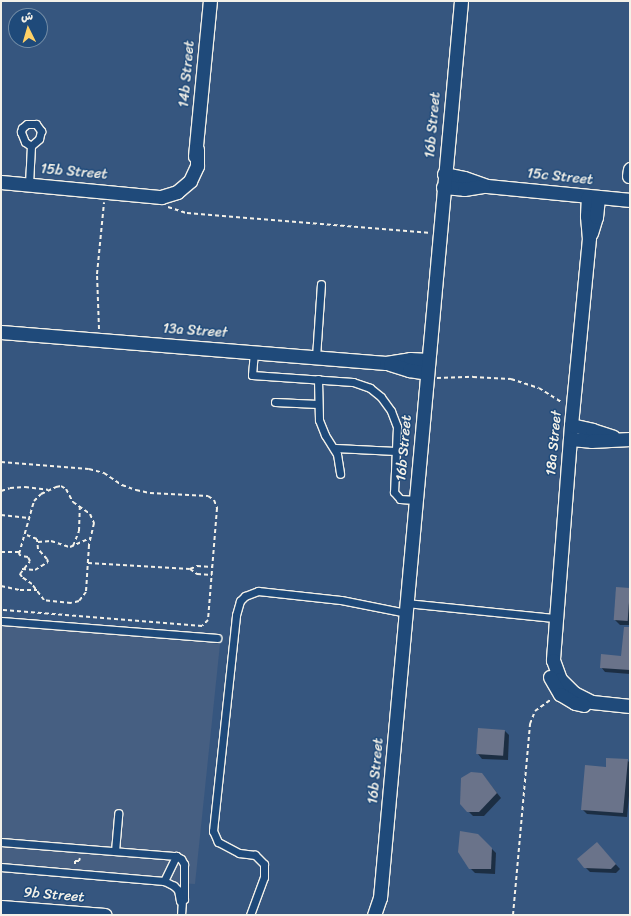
<!DOCTYPE html>
<meta charset="utf-8">
<style>
body{margin:0}
#map{position:relative;width:631px;height:916px;overflow:hidden;background:#36567f;font-family:Sriracha,"Playpen Sans Arabic",sans-serif}
div>[style]{position:absolute}
.built>*{inset:0;background:#465f82}
.shadow>*{inset:0;background:#0007}
.building>*{inset:0;background:#6a738a;transform-origin:0 0}
.path>*{height:2px;margin-top:-1px;transform-origin:0;background:repeating-linear-gradient(90deg,#f4f1e8 0 4px,transparent 0 7px)}
.roads{filter:drop-shadow(1px 0 #f4f1e8) drop-shadow(-1px 0 #f4f1e8) drop-shadow(0 1px #f4f1e8) drop-shadow(0 -1px #f4f1e8)}
.lane>*{height:7px;margin:-3.5px;padding:0 3.5px;transform-origin:3.5px;border-radius:3.5px;background:#1f4a7a}
.street>*{height:13px;margin:-6.5px;padding:0 6.5px;transform-origin:6.5px;border-radius:6.5px;background:#1f4a7a}
span{translate:-50% -50%;white-space:nowrap;text-align:center;line-height:1.15;-webkit-text-stroke:3px #1f4a7a;paint-order:stroke}
.street-label{font-size:14px;color:#f4f1e8}
.frame{position:absolute;inset:0;border:2px solid #f4f1e8;pointer-events:none}
.north{position:absolute;left:8px;top:8px;width:40px;height:40px;box-sizing:border-box;background:#1f4a7a;border:1px solid #748da6;border-radius:50%;rotate:355deg;font-size:11px;font-weight:700;line-height:16px;text-align:center;color:#f4f1e8}
.north::after{content:'';display:block;margin:auto;width:14px;height:18px;background:#ffd166;clip-path:polygon(50% 0,100% 100%,50% 72%,0 100%)}
</style>
<div id="map">
<div class="built">
<i style="clip-path:polygon(1px 624px,220px 644px,195px 884px,1px 873px)"></i>
</div>
<div class="shadow">
<i style="clip-path:polygon(630px 589px,630px 625px,620px 625px,615px 620px)"></i>
<i style="clip-path:polygon(630px 642px,630px 674px,605px 672px,601px 667px,622px 657px)"></i>
<i style="clip-path:polygon(505px 731px,509px 735px,508px 760px,482px 759px,478px 754px)"></i>
<i style="clip-path:polygon(627px 760px,630px 763px,630px 785px,627px 817px,587px 814px,582px 809px,607px 768px)"></i>
<i style="clip-path:polygon(486px 779px,501px 798px,484px 816px,473px 816px,461px 804px)"></i>
<i style="clip-path:polygon(478px 835px,496px 853px,495px 874px,475px 873px,470px 868px)"></i>
<i style="clip-path:polygon(601px 848px,620px 869px,616px 873px,590px 872px,585px 867px)"></i>
</div>
<div class="building">
<i style="left:616px;top:587px;width:14px;height:33px;rotate:4deg"></i>
<i style="clip-path:polygon(624px 627px,630px 627px,630px 670px,600px 668px,601px 654px,621px 656px)"></i>
<i style="left:478px;top:728px;width:27px;height:26px;rotate:4deg"></i>
<i style="clip-path:polygon(606px 758px,628px 759px,623px 813px,581px 810px,585px 765px,606px 767px)"></i>
<i style="clip-path:polygon(471px 772px,482px 773px,497px 793px,479px 812px,467px 812px,460px 804px,461px 778px)"></i>
<i style="clip-path:polygon(460px 831px,478px 834px,492px 848px,491px 869px,469px 869px,458px 852px)"></i>
<i style="clip-path:polygon(597px 842px,616px 864px,611px 869px,584px 868px,577px 859px)"></i>
</div>
<div class="path">
<i style="left:168px;top:207px;width:20px;rotate:18deg"></i>
<i style="left:187px;top:213px;width:242px;rotate:4.7deg"></i>
<i style="left:99px;top:329px;width:55px;rotate:-92.1deg"></i>
<i style="left:97px;top:274px;width:72px;rotate:-84.4deg"></i>
<i style="left:437px;top:378px;width:36px;rotate:-2deg"></i>
<i style="left:473px;top:377px;width:38px;rotate:3deg"></i>
<i style="left:511px;top:379px;width:29px;rotate:18deg"></i>
<i style="left:539px;top:388px;width:26px;rotate:32deg"></i>
<i style="left:1px;top:462px;width:88px;rotate:4.5deg"></i>
<i style="left:89px;top:469px;width:16px;rotate:15deg"></i>
<i style="left:104px;top:473px;width:22px;rotate:34deg"></i>
<i style="left:122px;top:485px;width:15px;rotate:20deg"></i>
<i style="left:136px;top:490px;width:14px;rotate:12deg"></i>
<i style="left:150px;top:493px;width:58px;rotate:3deg"></i>
<i style="left:208px;top:496px;width:7px;rotate:34deg"></i>
<i style="left:214px;top:500px;width:9px;rotate:69deg"></i>
<i style="left:217px;top:508px;width:112px;rotate:94.6deg"></i>
<i style="left:208px;top:620px;width:8px;rotate:135deg"></i>
<i style="left:202px;top:626px;width:202px;rotate:-175.4deg"></i>
<i style="left:61px;top:486px;width:6px;rotate:31deg"></i>
<i style="left:66px;top:489px;width:15px;rotate:62deg"></i>
<i style="left:73px;top:502px;width:21px;rotate:35deg"></i>
<i style="left:90px;top:514px;width:10px;rotate:66deg"></i>
<i style="left:94px;top:523px;width:23px;rotate:103deg"></i>
<i style="left:89px;top:545px;width:47px;rotate:93.7deg"></i>
<i style="left:86px;top:592px;width:11px;rotate:128deg"></i>
<i style="left:79px;top:601px;width:8px;rotate:166deg"></i>
<i style="left:71px;top:603px;width:27px;rotate:-174deg"></i>
<i style="left:44px;top:600px;width:20px;rotate:-127deg"></i>
<i style="left:32px;top:584px;width:12px;rotate:-145deg"></i>
<i style="left:22px;top:577px;width:4px;rotate:-124deg"></i>
<i style="left:20px;top:574px;width:16px;rotate:-52deg"></i>
<i style="left:30px;top:561px;width:4px;rotate:-117deg"></i>
<i style="left:28px;top:557px;width:7px;rotate:-172deg"></i>
<i style="left:21px;top:556px;width:3px;rotate:-135deg"></i>
<i style="left:19px;top:554px;width:55px;rotate:-74.2deg"></i>
<i style="left:34px;top:501px;width:10px;rotate:-45deg"></i>
<i style="left:41px;top:494px;width:17px;rotate:-25deg"></i>
<i style="left:56px;top:487px;width:5px;rotate:-11deg"></i>
<i style="left:1px;top:491px;width:9px;rotate:-18deg"></i>
<i style="left:10px;top:488px;width:15px;rotate:-4deg"></i>
<i style="left:25px;top:487px;width:23px;rotate:7deg"></i>
<i style="left:1px;top:515px;width:28px;rotate:6deg"></i>
<i style="left:38px;top:542px;width:13px;rotate:-4deg"></i>
<i style="left:51px;top:541px;width:20px;rotate:18deg"></i>
<i style="left:70px;top:547px;width:22px;rotate:-24deg"></i>
<i style="left:73px;top:546px;width:16px;rotate:-68deg"></i>
<i style="left:79px;top:531px;width:25px;rotate:-88deg"></i>
<i style="left:1px;top:552px;width:18px"></i>
<i style="left:88px;top:563px;width:102px;rotate:3.4deg"></i>
<i style="left:190px;top:569px;width:8px;rotate:-23deg"></i>
<i style="left:197px;top:566px;width:15px;rotate:4deg"></i>
<i style="left:22px;top:569px;width:13px;rotate:4deg"></i>
<i style="left:35px;top:570px;width:15px;rotate:-32deg"></i>
<i style="left:48px;top:562px;width:3px;rotate:-108deg"></i>
<i style="left:47px;top:559px;width:13px;rotate:-132deg"></i>
<i style="left:38px;top:549px;width:10px;rotate:-96deg"></i>
<i style="left:37px;top:539px;width:14px;rotate:-159deg"></i>
<i style="left:190px;top:569px;width:9px;rotate:36deg"></i>
<i style="left:197px;top:574px;width:15px;rotate:4deg"></i>
<i style="left:1px;top:586px;width:19px;rotate:12deg"></i>
<i style="left:20px;top:590px;width:17px"></i>
<i style="left:75px;top:864px;width:3px;rotate:-90deg"></i>
<i style="left:75px;top:861px;width:4px"></i>
<i style="left:79px;top:861px;width:3px;rotate:-72deg"></i>
<i style="left:513px;top:915px;width:192px;rotate:-84.9deg"></i>
<i style="left:530px;top:724px;width:14px;rotate:-69deg"></i>
<i style="left:535px;top:711px;width:19px;rotate:-36deg"></i>
</div>
<div class="roads">
<div class="lane">
<i style="left:27px;top:124px;width:9px"></i>
<i style="left:36px;top:124px;width:9px;rotate:54deg"></i>
<i style="left:41px;top:131px;width:8px;rotate:104deg"></i>
<i style="left:39px;top:139px;width:11px;rotate:139deg"></i>
<i style="left:31px;top:146px;width:7px;rotate:-146deg"></i>
<i style="left:25px;top:142px;width:11px;rotate:-112deg"></i>
<i style="left:21px;top:132px;width:4px;rotate:-76deg"></i>
<i style="left:22px;top:128px;width:6px;rotate:-39deg"></i>
<i style="left:29px;top:184px;width:38px;rotate:-87deg"></i>
<i style="left:254px;top:352px;width:23px;rotate:95deg"></i>
<i style="left:252px;top:375px;width:101px;rotate:4deg"></i>
<i style="left:353px;top:382px;width:18px;rotate:19deg"></i>
<i style="left:370px;top:388px;width:14px;rotate:39deg"></i>
<i style="left:381px;top:397px;width:17px;rotate:54deg"></i>
<i style="left:391px;top:411px;width:17px;rotate:69deg"></i>
<i style="left:397px;top:427px;width:65px;rotate:92.6deg"></i>
<i style="left:394px;top:492px;width:9px;rotate:49deg"></i>
<i style="left:400px;top:499px;width:15px;rotate:4deg"></i>
<i style="left:316px;top:357px;width:73px;rotate:-86.1deg"></i>
<i style="left:318px;top:379px;width:41px;rotate:88.6deg"></i>
<i style="left:319px;top:420px;width:16px;rotate:68deg"></i>
<i style="left:325px;top:435px;width:22px;rotate:58deg"></i>
<i style="left:337px;top:454px;width:20px;rotate:81deg"></i>
<i style="left:275px;top:402px;width:43px;rotate:2.7deg"></i>
<i style="left:334px;top:448px;width:63px;rotate:2.7deg"></i>
<i style="left:407px;top:603px;width:149px;rotate:5.8deg"></i>
<i style="left:1px;top:621px;width:217px;rotate:4.5deg"></i>
<i style="left:1px;top:842px;width:176px;rotate:4.6deg"></i>
<i style="left:176px;top:856px;width:6px;rotate:31deg"></i>
<i style="left:181px;top:859px;width:6px;rotate:59deg"></i>
<i style="left:184px;top:864px;width:35px;rotate:90deg"></i>
<i style="left:184px;top:899px;width:4px;rotate:153deg"></i>
<i style="left:180px;top:901px;width:11px;rotate:-100deg"></i>
<i style="left:178px;top:890px;width:6px;rotate:-135deg"></i>
<i style="left:174px;top:886px;width:11px;rotate:-153deg"></i>
<i style="left:164px;top:881px;width:164px;rotate:-175.1deg"></i>
<i style="left:115px;top:851px;width:38px;rotate:-85deg"></i>
<i style="left:164px;top:881px;width:28px;rotate:-64deg"></i>
<i style="left:181px;top:915px;width:14px;rotate:-86deg"></i>
<i style="left:250px;top:915px;width:40px;rotate:-69.8deg"></i>
<i style="left:264px;top:877px;width:13px;rotate:-90deg"></i>
<i style="left:264px;top:864px;width:13px;rotate:-135deg"></i>
<i style="left:255px;top:855px;width:16px;rotate:-173deg"></i>
<i style="left:239px;top:853px;width:24px;rotate:-152deg"></i>
<i style="left:218px;top:842px;width:12px;rotate:-114deg"></i>
<i style="left:213px;top:831px;width:217px;rotate:-83.9deg"></i>
<i style="left:236px;top:615px;width:15px;rotate:-74deg"></i>
<i style="left:240px;top:601px;width:7px;rotate:-45deg"></i>
<i style="left:245px;top:596px;width:14px;rotate:-21deg"></i>
<i style="left:258px;top:591px;width:83px;rotate:6.2deg"></i>
<i style="left:341px;top:600px;width:66px;rotate:11.3deg"></i>
</div>
<div class="street">
<i style="left:195px;top:156px;width:156px;rotate:-84.5deg"></i>
<i style="left:444px;top:174px;width:20px;rotate:11deg"></i>
<i style="left:464px;top:178px;width:24px;rotate:19deg"></i>
<i style="left:487px;top:186px;width:144px;rotate:5.6deg"></i>
<i style="left:629px;top:176px;width:7px;rotate:-82deg"></i>
<i style="left:1px;top:182px;width:161px;rotate:5.4deg"></i>
<i style="left:161px;top:197px;width:17px;rotate:-17deg"></i>
<i style="left:177px;top:192px;width:17px;rotate:-40deg"></i>
<i style="left:190px;top:181px;width:17px;rotate:-65deg"></i>
<i style="left:197px;top:166px;width:17px;rotate:-90deg"></i>
<i style="left:443px;top:187px;width:21px;rotate:5deg"></i>
<i style="left:464px;top:189px;width:19px;rotate:-9deg"></i>
<i style="left:588px;top:196px;width:20px;rotate:93deg"></i>
<i style="left:587px;top:216px;width:22px;rotate:85deg"></i>
<i style="left:589px;top:238px;width:188px;rotate:95.5deg"></i>
<i style="left:571px;top:425px;width:236px;rotate:94.4deg"></i>
<i style="left:553px;top:660px;width:20px;rotate:70deg"></i>
<i style="left:560px;top:679px;width:20px;rotate:45deg"></i>
<i style="left:574px;top:693px;width:20px;rotate:27deg"></i>
<i style="left:592px;top:702px;width:38px;rotate:6deg"></i>
<i style="left:591px;top:233px;width:17px;rotate:-73deg"></i>
<i style="left:596px;top:217px;width:20px;rotate:-84deg"></i>
<i style="left:1px;top:332px;width:386px;rotate:4.6deg"></i>
<i style="left:386px;top:363px;width:24px;rotate:-9deg"></i>
<i style="left:410px;top:359px;width:18px;rotate:3deg"></i>
<i style="left:390px;top:364px;width:20px;rotate:18deg"></i>
<i style="left:409px;top:370px;width:18px;rotate:9deg"></i>
<i style="left:571px;top:425px;width:22px;rotate:13deg"></i>
<i style="left:592px;top:430px;width:22px;rotate:18deg"></i>
<i style="left:570px;top:439px;width:21px;rotate:5deg"></i>
<i style="left:591px;top:441px;width:39px;rotate:-3deg"></i>
<i style="left:550px;top:677px;width:20px;rotate:60deg"></i>
<i style="left:560px;top:694px;width:17px;rotate:31deg"></i>
<i style="left:575px;top:703px;width:9px;rotate:13deg"></i>
<i style="left:1px;top:907px;width:104px;rotate:4.4deg"></i>
<i style="left:374px;top:915px;width:18px;rotate:-71deg"></i>
<i style="left:380px;top:898px;width:901px;rotate:-84.84deg"></i>
</div>
</div>
<div class="street-label">
<span style="left:187px;top:74px;rotate:-85deg">14b Street</span>
<span style="left:433px;top:125px;rotate:-85deg">16b Street</span>
<span style="left:74px;top:172px;rotate:5deg">15b Street</span>
<span style="left:560px;top:177px;rotate:6deg">15c Street</span>
<span style="left:195px;top:331px;rotate:4deg">13a Street</span>
<span style="left:554px;top:443px;rotate:-85deg">18a Street</span>
<span style="left:404px;top:448px;rotate:-85deg">16b Street</span>
<span style="left:376px;top:771px;rotate:-85deg">16b Street</span>
<span style="left:54px;top:895px;rotate:5deg">9b Street</span>
</div>
<div class="frame"></div>
<div class="north">ش</div>
</div>
